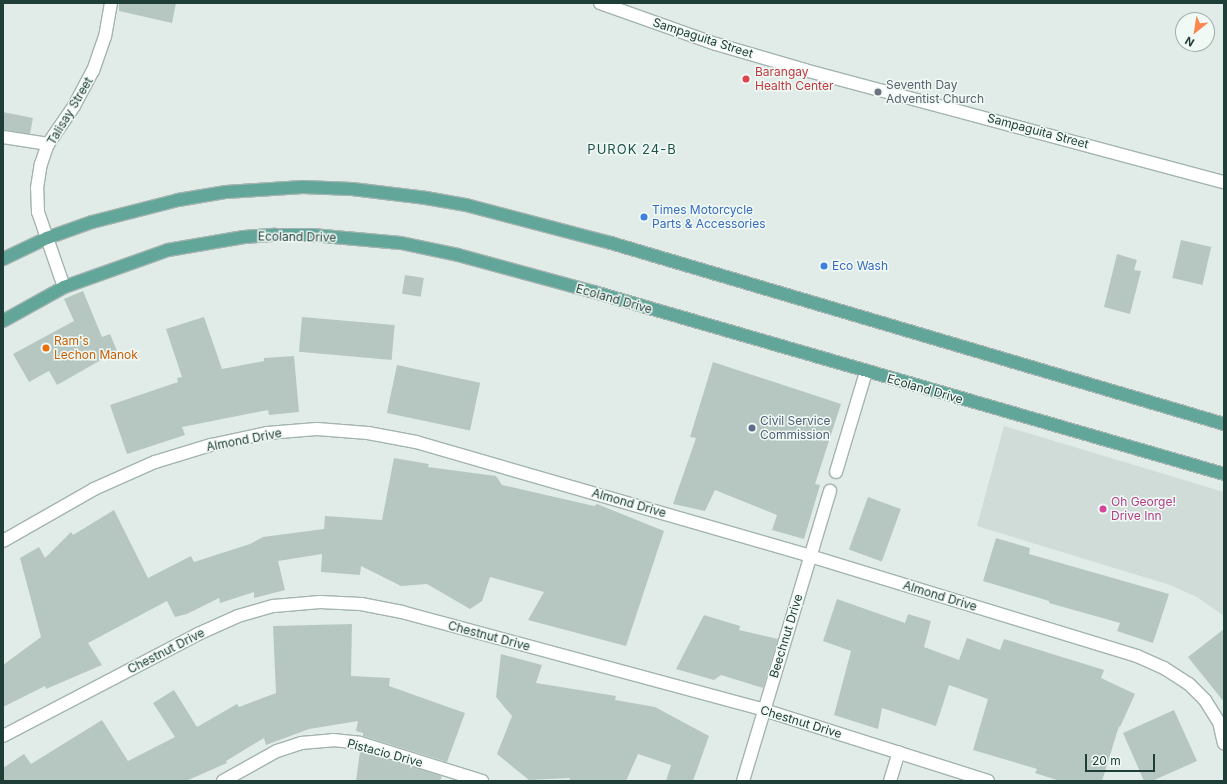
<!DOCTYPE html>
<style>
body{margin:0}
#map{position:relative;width:1227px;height:784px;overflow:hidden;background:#e1ece8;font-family:Inter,sans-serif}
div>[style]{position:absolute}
.built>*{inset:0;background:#cfdcd7}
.building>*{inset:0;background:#b6c7c1;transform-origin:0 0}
.roads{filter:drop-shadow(1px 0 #a3b4b0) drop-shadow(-1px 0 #a3b4b0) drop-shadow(0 1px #a3b4b0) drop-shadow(0 -1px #a3b4b0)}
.minor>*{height:12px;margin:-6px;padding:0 6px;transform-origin:6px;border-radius:6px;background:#fff}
.major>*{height:12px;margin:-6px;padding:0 6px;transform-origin:6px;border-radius:6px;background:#62a599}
.dots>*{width:11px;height:11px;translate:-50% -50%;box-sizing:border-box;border:2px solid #f1f9f5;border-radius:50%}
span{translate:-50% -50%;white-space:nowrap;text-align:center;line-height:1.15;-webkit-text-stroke:3px #f1f9f5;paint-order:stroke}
.street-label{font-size:12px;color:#203e38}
.health-label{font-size:12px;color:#be3a42}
.left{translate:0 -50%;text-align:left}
.worship-label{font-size:12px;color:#5b616d}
.shop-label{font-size:12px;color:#366cbe}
.food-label{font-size:12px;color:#c56008}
.service-label{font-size:12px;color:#4e5e75}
.hotel-label{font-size:12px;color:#b23c85}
.neighbourhood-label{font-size:13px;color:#1b5148;letter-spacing:1px}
.frame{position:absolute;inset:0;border:4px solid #203e38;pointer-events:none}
.north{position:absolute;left:1175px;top:12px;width:40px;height:40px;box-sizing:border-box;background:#f1f9f5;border:1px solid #9daea9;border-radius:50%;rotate:210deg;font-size:11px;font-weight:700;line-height:16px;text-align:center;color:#203e38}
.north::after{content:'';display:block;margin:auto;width:14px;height:18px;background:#fa8750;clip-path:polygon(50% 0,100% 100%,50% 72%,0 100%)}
.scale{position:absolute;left:1085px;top:754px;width:70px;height:18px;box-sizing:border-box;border:2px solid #203e38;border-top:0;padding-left:5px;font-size:12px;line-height:14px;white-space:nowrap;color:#203e38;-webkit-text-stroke:3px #f1f9f5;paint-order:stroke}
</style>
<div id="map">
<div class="built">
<i style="clip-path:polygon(1004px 426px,1224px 492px,1224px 616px,1197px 597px,1170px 585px,977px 526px)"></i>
</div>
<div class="building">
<i style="clip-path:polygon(119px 3px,176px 3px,172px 23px,119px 11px)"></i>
<i style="clip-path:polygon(3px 112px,33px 118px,30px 134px,3px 130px)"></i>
<i style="left:1181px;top:240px;width:31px;height:39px;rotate:13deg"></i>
<i style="clip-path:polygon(1117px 254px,1137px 260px,1134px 270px,1141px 271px,1130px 314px,1104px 307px)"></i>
<i style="left:405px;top:275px;width:19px;height:19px;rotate:9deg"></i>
<i style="clip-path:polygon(83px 291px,102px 337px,110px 334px,117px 351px,57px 385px,49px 371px,29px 382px,13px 354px,74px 321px,64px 299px)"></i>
<i style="clip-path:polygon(204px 317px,222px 369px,264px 361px,264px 358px,294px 356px,299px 412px,269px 415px,268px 410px,182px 427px,185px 435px,127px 454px,110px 405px,178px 382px,177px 378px,182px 377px,166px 329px)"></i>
<i style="left:302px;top:317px;width:93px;height:35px;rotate:5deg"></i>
<i style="clip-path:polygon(713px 362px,841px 404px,815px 484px,820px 485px,804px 539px,772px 530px,777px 515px,715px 490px,705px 511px,673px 504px,696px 438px,690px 437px)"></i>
<i style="left:397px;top:365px;width:85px;height:49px;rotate:12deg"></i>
<i style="clip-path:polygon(394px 458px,429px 464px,428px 467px,496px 476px,502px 485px,594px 506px,597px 504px,664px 531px,626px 646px,528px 620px,544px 592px,490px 577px,482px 601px,470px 609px,427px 584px,401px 586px,361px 566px,360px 575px,321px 572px,322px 554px,278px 561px,285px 590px,254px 598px,254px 592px,220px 603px,219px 598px,187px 614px,175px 617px,167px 601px,88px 643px,102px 665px,46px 689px,45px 686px,3px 707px,3px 665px,41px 637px,20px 558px,39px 547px,45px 558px,71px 532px,73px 535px,114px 510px,148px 578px,191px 556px,194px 562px,250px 544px,263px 537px,324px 529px,325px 516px,382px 520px)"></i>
<i style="left:868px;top:497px;width:35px;height:56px;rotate:20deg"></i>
<i style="clip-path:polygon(996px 538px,1030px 548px,1029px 554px,1169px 594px,1153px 643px,1117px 631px,1120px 623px,1049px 603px,1049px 601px,983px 581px)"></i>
<i style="clip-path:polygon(837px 599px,905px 623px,908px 614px,931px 621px,924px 647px,959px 660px,967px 638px,1000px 650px,1004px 639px,1104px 670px,1101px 678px,1135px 694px,1120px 727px,1119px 726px,1102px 781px,1060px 781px,1035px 773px,1037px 769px,973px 750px,988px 699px,949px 685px,936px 726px,882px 708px,878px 729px,834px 715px,851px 651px,823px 641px)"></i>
<i style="clip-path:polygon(704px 615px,740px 626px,739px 630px,778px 639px,763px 688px,721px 675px,714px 680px,676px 669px)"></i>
<i style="clip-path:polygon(352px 624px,351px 676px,390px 678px,389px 686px,465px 713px,447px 762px,363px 736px,363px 733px,356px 731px,358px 721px,309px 729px,266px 745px,264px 738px,226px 761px,227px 763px,186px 781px,3px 781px,3px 768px,24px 754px,31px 764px,102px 720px,128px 761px,175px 737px,153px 703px,174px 690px,197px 727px,237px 704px,239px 707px,276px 693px,273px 626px)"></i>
<i style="clip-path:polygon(1224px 629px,1224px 702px,1188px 657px)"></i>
<i style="clip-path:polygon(501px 654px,542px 665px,536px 683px,616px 696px,615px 700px,655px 707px,709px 736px,693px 781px,666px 781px,671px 765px,638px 754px,626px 781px,569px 781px,570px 778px,529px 780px,497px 754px,512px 716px,496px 697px)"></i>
<i style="clip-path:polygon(1174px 710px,1197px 761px,1152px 781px,1144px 781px,1123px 733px)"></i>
<i style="clip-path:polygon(360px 751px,442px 776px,440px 781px,356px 781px)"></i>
</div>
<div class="roads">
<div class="minor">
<i style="left:600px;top:3px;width:123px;rotate:19.5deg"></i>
<i style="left:716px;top:44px;width:93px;rotate:16.3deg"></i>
<i style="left:805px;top:70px;width:434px;rotate:15deg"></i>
<i style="left:3px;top:137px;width:46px;rotate:8.8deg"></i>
<i style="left:64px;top:287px;width:79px;rotate:-109.1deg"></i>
<i style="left:38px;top:212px;width:24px;rotate:-92deg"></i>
<i style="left:37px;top:188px;width:24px;rotate:-81deg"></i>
<i style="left:41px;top:164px;width:21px;rotate:-71deg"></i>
<i style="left:48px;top:144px;width:46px;rotate:-55.6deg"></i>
<i style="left:74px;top:106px;width:40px;rotate:-62deg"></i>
<i style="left:93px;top:71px;width:36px;rotate:-71deg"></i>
<i style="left:105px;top:37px;width:35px;rotate:-80deg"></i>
<i style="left:836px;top:472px;width:104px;rotate:-73.3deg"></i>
<i style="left:3px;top:541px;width:105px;rotate:-29.7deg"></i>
<i style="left:94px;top:489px;width:67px;rotate:-23.9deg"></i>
<i style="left:155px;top:462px;width:59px;rotate:-16.9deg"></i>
<i style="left:211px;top:445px;width:57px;rotate:-12.1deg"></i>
<i style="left:267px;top:433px;width:50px;rotate:-4.6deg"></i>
<i style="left:317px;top:429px;width:51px;rotate:4.5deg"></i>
<i style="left:368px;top:433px;width:49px;rotate:10.6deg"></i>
<i style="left:416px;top:442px;width:410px;rotate:16.1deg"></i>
<i style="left:810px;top:556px;width:342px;rotate:17deg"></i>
<i style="left:1137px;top:656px;width:30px;rotate:24deg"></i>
<i style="left:1164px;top:668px;width:30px;rotate:33deg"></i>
<i style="left:1189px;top:684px;width:23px;rotate:45deg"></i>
<i style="left:1205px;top:700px;width:26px;rotate:58deg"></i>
<i style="left:1219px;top:722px;width:22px;rotate:77deg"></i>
<i style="left:3px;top:736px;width:220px;rotate:-27.6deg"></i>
<i style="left:198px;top:634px;width:44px;rotate:-24.2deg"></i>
<i style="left:238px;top:616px;width:37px;rotate:-16deg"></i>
<i style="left:274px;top:606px;width:46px;rotate:-5deg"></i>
<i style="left:320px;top:602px;width:41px;rotate:2.8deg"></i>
<i style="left:361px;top:604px;width:42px;rotate:11deg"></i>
<i style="left:402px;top:612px;width:375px;rotate:15.1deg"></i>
<i style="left:764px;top:710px;width:235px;rotate:17.6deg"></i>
<i style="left:223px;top:781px;width:62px;rotate:-29.1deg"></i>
<i style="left:277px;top:751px;width:25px;rotate:-18deg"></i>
<i style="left:301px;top:743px;width:32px;rotate:-5deg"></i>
<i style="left:333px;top:740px;width:27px;rotate:6deg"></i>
<i style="left:360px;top:743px;width:128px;rotate:17.3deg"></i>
<i style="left:743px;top:781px;width:303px;rotate:-73.3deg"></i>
<i style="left:890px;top:781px;width:30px;rotate:-73deg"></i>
</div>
<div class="major">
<i style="left:3px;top:259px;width:49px;rotate:-25.5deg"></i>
<i style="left:47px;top:238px;width:48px;rotate:-19.6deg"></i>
<i style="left:92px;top:222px;width:89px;rotate:-14.3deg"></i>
<i style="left:178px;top:200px;width:49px;rotate:-9.5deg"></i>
<i style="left:226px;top:192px;width:77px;rotate:-3.7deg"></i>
<i style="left:303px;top:187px;width:49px;rotate:2.3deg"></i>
<i style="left:352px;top:189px;width:75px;rotate:6.9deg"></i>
<i style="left:426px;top:198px;width:41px;rotate:9.9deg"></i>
<i style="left:466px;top:205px;width:150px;rotate:14.7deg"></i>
<i style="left:611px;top:243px;width:639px;rotate:16.45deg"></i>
<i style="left:3px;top:321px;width:70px;rotate:-29.1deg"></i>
<i style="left:64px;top:287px;width:110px;rotate:-19.6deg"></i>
<i style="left:168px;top:250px;width:77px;rotate:-9.7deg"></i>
<i style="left:244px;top:237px;width:31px;rotate:-4deg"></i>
<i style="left:275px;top:235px;width:37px"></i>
<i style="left:312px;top:235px;width:89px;rotate:5.1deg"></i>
<i style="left:401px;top:243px;width:58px;rotate:11.9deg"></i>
<i style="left:458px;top:255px;width:141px;rotate:15.2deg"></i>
<i style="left:594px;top:292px;width:656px;rotate:16.11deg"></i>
</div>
</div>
<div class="dots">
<i style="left:746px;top:79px;background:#e0444e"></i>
<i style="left:878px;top:92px;background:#6b7280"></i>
<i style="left:644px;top:217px;background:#3f7fe0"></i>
<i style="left:824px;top:266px;background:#3f7fe0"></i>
<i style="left:46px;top:348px;background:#e8710a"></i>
<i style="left:752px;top:428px;background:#5c6f8a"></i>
<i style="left:1103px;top:509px;background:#d1479c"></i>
</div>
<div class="street-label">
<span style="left:703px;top:38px;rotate:18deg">Sampaguita Street</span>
<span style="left:70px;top:111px;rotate:-59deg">Talisay Street</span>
<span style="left:1038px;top:131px;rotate:15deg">Sampaguita Street</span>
<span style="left:297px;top:237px;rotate:1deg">Ecoland Drive</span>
<span style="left:614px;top:299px;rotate:16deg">Ecoland Drive</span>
<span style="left:925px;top:389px;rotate:16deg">Ecoland Drive</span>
<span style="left:244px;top:440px;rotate:-11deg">Almond Drive</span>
<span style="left:629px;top:503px;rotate:16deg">Almond Drive</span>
<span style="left:940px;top:596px;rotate:17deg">Almond Drive</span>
<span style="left:489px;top:636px;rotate:15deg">Chestnut Drive</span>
<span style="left:786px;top:636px;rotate:-73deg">Beechnut Drive</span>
<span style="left:166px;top:651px;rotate:-27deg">Chestnut Drive</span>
<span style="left:801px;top:722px;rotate:17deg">Chestnut Drive</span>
<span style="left:385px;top:753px;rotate:15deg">Pistacio Drive</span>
</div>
<div class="health-label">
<span class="left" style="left:755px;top:79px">Barangay<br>Health Center</span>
</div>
<div class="worship-label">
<span class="left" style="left:886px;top:92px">Seventh Day<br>Adventist Church</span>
</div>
<div class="shop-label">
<span class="left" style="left:652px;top:217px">Times Motorcycle<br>Parts &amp; Accessories</span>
<span class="left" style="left:832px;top:266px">Eco Wash</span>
</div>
<div class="food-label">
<span class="left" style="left:54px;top:348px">Ram's<br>Lechon Manok</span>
</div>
<div class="service-label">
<span class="left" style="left:760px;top:428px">Civil Service<br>Commission</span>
</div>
<div class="hotel-label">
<span class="left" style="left:1111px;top:509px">Oh George!<br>Drive Inn</span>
</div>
<div class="neighbourhood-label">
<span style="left:632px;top:149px">PUROK 24-B</span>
</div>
<div class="frame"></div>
<div class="north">N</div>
<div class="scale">20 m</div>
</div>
